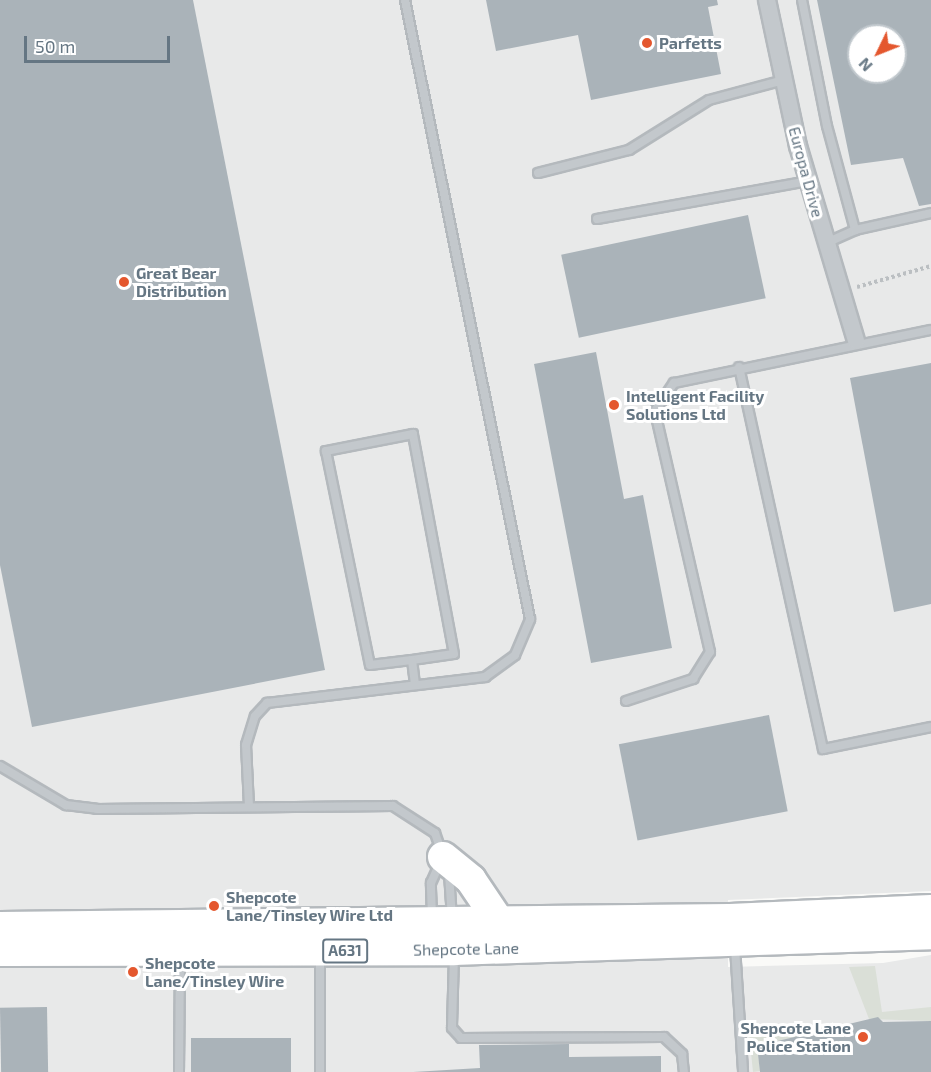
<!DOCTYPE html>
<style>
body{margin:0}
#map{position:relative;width:931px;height:1072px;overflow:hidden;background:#fafaf8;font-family:"Exo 2",sans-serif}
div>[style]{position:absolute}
.built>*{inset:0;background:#e8e9e9}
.green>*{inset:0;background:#dadfd7}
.building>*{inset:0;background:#aab3b9;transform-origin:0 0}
.path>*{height:4px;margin-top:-2px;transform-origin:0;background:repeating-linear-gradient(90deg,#bbbfc2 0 3px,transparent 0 6px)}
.roads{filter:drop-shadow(2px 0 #b4b9bd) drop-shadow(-2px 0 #b4b9bd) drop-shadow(0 2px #b4b9bd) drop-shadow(0 -2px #b4b9bd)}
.lane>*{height:8px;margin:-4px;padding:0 4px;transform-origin:4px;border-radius:4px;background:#c3c8cc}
.street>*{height:16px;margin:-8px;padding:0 8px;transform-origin:8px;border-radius:8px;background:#c3c8cc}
.highway>*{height:30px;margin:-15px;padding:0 15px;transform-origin:15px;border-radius:15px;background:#fff}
.dots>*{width:16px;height:16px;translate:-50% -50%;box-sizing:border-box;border:3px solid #fff;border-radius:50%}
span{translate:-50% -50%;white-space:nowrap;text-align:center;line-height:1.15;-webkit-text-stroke:6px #fff;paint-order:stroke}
.shield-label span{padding:2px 4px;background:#fff;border:2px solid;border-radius:4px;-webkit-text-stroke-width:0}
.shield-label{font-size:15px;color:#657683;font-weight:700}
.poi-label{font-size:16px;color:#657683;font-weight:700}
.left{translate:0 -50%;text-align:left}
.right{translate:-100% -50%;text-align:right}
.street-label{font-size:16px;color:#657683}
.north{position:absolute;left:847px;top:24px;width:60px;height:60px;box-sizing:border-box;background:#fff;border:2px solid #c1c8cd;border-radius:50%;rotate:227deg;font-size:16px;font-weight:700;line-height:24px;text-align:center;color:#657683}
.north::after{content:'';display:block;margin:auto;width:21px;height:27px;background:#e4572e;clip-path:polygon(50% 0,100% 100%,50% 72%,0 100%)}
.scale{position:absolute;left:24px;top:36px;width:146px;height:27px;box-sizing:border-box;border:3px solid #657683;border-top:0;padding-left:8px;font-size:18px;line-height:21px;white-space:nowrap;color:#657683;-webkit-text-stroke:4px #fff;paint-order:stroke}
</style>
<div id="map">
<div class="built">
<i style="clip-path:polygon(evenodd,0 0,931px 0,931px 891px,728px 900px,728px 967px,883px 963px,931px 955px,931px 1072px,0 1072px,0 0,859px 36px,895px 36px,895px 72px,859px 72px,859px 36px)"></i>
</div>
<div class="green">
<i style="clip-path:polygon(875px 966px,882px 1012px,931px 1007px,931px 1021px,869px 1019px,849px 967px)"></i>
<i style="clip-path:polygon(801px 1024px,834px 1028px,757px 1046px,760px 1071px,753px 1072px,749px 1033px)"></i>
</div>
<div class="building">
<i style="clip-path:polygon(0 0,193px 0,325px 670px,32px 727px,0 565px)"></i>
<i style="clip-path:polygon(486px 0,717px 0,718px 5px,708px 7px,721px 74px,591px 100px,578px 35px,496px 51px)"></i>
<i style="clip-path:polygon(evenodd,817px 0,931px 0,931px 204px,919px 206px,903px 158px,851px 165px,817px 0,859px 36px,895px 36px,895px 72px,859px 72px,859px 36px)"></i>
<i style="left:748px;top:215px;width:85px;height:191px;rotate:78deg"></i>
<i style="clip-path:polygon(596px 352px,624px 499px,643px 495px,672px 648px,591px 663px,534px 364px)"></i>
<i style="clip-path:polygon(931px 363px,931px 604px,894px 612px,850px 378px)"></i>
<i style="left:769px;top:715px;width:98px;height:153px;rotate:79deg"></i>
<i style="left:47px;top:1007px;width:65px;height:47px;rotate:89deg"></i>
<i style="clip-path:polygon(878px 1017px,883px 1022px,931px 1021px,931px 1072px,760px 1072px,757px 1046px)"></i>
<i style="left:291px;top:1038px;width:34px;height:100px;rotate:90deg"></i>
<i style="clip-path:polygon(569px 1044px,569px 1057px,661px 1056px,661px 1072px,413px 1072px,480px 1068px,479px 1045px)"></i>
</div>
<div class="path">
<i style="left:857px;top:287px;width:77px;rotate:-15.8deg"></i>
</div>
<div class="roads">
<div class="lane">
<i style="left:802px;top:0;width:128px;rotate:78.8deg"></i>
<i style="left:827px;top:126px;width:108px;rotate:74.9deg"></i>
<i style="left:538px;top:173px;width:94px;rotate:-14.2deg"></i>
<i style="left:629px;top:150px;width:94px;rotate:-32deg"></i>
<i style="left:709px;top:100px;width:78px;rotate:-14.9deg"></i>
<i style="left:597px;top:219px;width:214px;rotate:-10.2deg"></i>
<i style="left:826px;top:243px;width:32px;rotate:-24deg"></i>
<i style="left:855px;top:230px;width:78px;rotate:-12.6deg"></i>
<i style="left:739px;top:367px;width:391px;rotate:77.6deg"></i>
<i style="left:823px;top:749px;width:110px;rotate:-11.5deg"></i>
<i style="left:412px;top:660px;width:42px;rotate:-8.1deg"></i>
<i style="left:454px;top:654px;width:224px;rotate:-100.6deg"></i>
<i style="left:413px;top:434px;width:89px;rotate:168.9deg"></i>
<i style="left:326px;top:451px;width:218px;rotate:78.4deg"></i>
<i style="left:370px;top:665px;width:42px;rotate:-6.8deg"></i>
<i style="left:412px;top:660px;width:24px;rotate:83deg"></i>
<i style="left:626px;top:701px;width:71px;rotate:-18.2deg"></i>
<i style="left:693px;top:679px;width:32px;rotate:-58deg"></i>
<i style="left:710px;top:652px;width:247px;rotate:-102.9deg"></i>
<i style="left:655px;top:411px;width:34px;rotate:-56deg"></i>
<i style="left:674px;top:383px;width:262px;rotate:-11.7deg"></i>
<i style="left:0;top:766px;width:77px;rotate:30.6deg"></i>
<i style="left:66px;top:805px;width:31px;rotate:7deg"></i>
<i style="left:97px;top:809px;width:296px;rotate:-0.6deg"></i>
<i style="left:393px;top:806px;width:50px;rotate:32.7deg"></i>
<i style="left:435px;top:833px;width:21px;rotate:71deg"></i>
<i style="left:249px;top:806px;width:61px;rotate:-92.8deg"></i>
<i style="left:246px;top:745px;width:30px;rotate:-73deg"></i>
<i style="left:255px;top:716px;width:18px;rotate:-47deg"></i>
<i style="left:267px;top:703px;width:220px;rotate:-6.8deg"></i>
<i style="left:485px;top:677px;width:37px;rotate:-36deg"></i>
<i style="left:515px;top:655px;width:39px;rotate:-67deg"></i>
<i style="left:530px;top:619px;width:631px;rotate:-101.42deg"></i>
<i style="left:449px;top:874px;width:44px;rotate:86.1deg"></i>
<i style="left:432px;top:917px;width:34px;rotate:-92deg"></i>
<i style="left:431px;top:883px;width:22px;rotate:-66deg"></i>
<i style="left:735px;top:947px;width:125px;rotate:86.3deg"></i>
<i style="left:454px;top:955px;width:73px;rotate:91.6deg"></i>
<i style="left:452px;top:1028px;width:13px;rotate:48deg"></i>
<i style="left:461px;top:1038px;width:203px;rotate:-0.3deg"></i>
<i style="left:664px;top:1037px;width:25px;rotate:43deg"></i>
<i style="left:682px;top:1054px;width:18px;rotate:84deg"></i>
<i style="left:179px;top:1072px;width:117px;rotate:-89.5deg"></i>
<i style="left:320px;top:1072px;width:117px;rotate:-90deg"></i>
</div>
<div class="street">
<i style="left:767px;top:0;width:149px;rotate:78deg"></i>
<i style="left:798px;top:146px;width:203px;rotate:73.4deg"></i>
</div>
<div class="highway">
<i style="left:443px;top:857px;width:36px;rotate:39deg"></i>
<i style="left:471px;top:880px;width:52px;rotate:56deg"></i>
<i style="left:0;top:927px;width:730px;rotate:-0.63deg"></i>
<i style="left:730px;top:919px;width:201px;rotate:-2.6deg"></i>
<i style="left:0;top:951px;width:454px;rotate:-0.1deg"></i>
<i style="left:454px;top:950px;width:477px;rotate:-1.9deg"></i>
</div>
</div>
<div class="dots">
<i style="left:647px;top:43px;background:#e4572e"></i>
<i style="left:124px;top:282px;background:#e4572e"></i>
<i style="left:614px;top:405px;background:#e4572e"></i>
<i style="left:214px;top:906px;background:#e4572e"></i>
<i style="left:133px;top:972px;background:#e4572e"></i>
<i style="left:863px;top:1037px;background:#e4572e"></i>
</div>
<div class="shield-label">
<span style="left:345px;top:951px">A631</span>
</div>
<div class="poi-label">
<span class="left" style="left:659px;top:43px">Parfetts</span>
<span class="left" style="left:136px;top:282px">Great Bear<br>Distribution</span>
<span class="left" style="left:626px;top:405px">Intelligent Facility<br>Solutions Ltd</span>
<span class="left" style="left:226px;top:906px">Shepcote<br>Lane/Tinsley Wire Ltd</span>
<span class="left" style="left:145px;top:972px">Shepcote<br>Lane/Tinsley Wire</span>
<span class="right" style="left:851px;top:1037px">Shepcote Lane<br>Police Station</span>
</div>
<div class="street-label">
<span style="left:806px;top:172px;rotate:75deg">Europa Drive</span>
<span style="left:466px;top:949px;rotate:-1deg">Shepcote Lane</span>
</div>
<div class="north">N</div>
<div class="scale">50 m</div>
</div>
